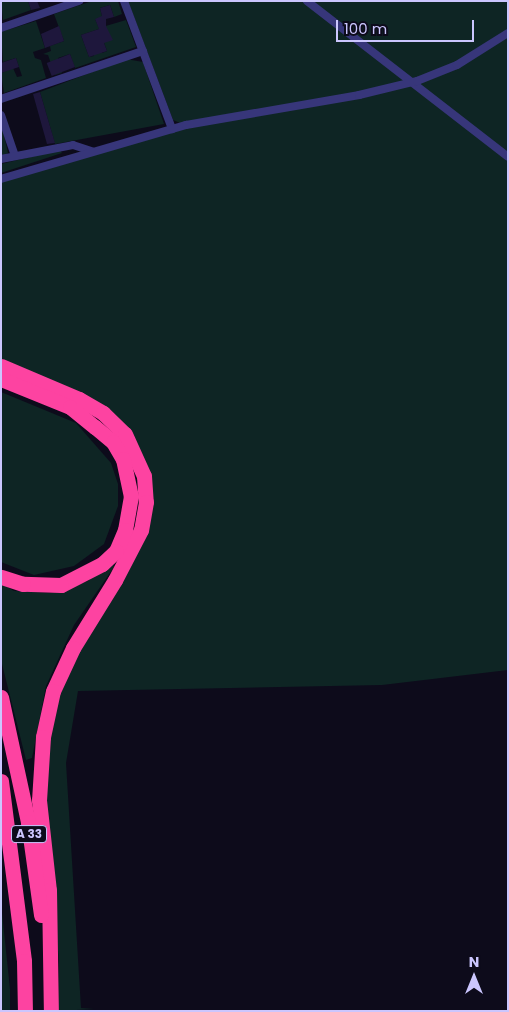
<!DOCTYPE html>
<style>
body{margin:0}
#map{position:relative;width:509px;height:1012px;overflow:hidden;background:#0d0b1b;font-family:Poppins,sans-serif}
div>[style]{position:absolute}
.green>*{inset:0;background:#0e2524}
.building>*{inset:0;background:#1e173c;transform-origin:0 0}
.street>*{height:8px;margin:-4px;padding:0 4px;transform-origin:4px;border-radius:4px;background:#37367a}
.highway>*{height:15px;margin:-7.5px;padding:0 7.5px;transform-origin:7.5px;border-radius:7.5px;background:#fd43a1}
span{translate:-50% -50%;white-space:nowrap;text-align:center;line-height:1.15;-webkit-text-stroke:5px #0d0b1b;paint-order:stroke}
.shield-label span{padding:1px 4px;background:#0d0b1b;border:1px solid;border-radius:4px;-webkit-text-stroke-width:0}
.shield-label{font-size:12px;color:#cbc6fe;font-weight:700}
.frame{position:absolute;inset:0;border:2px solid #cbc6fe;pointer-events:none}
.north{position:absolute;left:449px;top:952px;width:50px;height:50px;-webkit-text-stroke:4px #0d0b1b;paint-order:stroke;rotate:0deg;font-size:14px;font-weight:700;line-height:20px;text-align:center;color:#cbc6fe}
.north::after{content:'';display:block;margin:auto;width:18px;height:22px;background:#cbc6fe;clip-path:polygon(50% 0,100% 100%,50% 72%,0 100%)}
.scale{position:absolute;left:336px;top:20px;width:138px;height:22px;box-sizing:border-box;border:2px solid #cbc6fe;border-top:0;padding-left:6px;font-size:15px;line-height:18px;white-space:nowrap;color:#cbc6fe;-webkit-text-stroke:4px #0d0b1b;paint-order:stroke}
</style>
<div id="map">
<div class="green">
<i style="clip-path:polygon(1px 1px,28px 1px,31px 10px,3px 20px)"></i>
<i style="clip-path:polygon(evenodd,92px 1px,118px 1px,122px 14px,114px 17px,110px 5px,100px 8px,103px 20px,107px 21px,100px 23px,95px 19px,99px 28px,126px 20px,136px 47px,75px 68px,70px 54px,58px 58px,62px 73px,55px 75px,48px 55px,43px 54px,51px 51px,50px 46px,64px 41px,54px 14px,92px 1px,99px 29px,107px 51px,102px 53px,98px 42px,90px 45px,94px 56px,89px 57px,81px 35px,99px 29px)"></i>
<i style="clip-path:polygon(128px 1px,508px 1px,508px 670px,382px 685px,78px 691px,66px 763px,81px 1008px,94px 1009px,58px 1011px,59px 960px,43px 802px,46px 741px,58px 692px,146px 527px,144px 475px,103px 413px,1px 366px,1px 179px,185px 125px,173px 120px)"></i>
<i style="clip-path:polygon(36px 21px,45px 48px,33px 52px,35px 58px,41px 60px,46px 78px,4px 93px,1px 73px,13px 68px,17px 77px,22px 76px,16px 58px,3px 62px,1px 32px)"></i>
<i style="clip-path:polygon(126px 59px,143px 62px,164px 124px,55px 144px,40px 92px)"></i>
<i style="clip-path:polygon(1px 122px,8px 153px,1px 157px)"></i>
<i style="clip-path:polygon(60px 150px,62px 153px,1px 173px,1px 164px)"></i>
<i style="clip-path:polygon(1px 392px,76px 423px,111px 463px,118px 484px,118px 506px,104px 544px,74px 566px,34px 575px,1px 562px)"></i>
<i style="clip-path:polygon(112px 562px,114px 567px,74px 625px,46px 686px,32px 758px,26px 760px,1px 660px,1px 583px,14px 591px,51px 593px,88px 581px)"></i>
<i style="clip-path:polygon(1px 903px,10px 989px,10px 1011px,1px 1011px)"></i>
</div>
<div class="building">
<i style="clip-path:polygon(28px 1px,37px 1px,40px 8px,31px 10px)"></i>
<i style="clip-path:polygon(110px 5px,114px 17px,106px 19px,106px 26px,113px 40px,104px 43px,107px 51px,89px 57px,81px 35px,99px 29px,95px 19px,102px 16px,100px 8px)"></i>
<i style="clip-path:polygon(59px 26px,64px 41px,45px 48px,41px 34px)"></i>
<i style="left:70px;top:54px;width:14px;height:25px;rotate:69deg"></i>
<i style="clip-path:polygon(16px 58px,19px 67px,1px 73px,1px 63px)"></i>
<i style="clip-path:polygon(40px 92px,49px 123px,55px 143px,47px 144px,33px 94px)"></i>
</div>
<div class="street">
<i style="left:124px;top:1px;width:137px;rotate:69.4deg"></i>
<i style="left:307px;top:1px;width:254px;rotate:37.8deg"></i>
<i style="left:1px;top:28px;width:83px;rotate:-19.1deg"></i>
<i style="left:1px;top:99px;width:150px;rotate:-18.7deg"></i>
<i style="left:1px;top:115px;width:43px;rotate:71.1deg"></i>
<i style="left:1px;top:159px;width:73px;rotate:-11deg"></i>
<i style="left:73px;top:145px;width:20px;rotate:18deg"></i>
<i style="left:1px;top:179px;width:193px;rotate:-16.3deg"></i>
<i style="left:186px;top:125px;width:176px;rotate:-9.8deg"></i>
<i style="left:359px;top:95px;width:60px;rotate:-13.6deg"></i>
<i style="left:417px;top:81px;width:43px;rotate:-21.8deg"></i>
<i style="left:457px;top:65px;width:60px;rotate:-32.1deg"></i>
</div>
<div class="highway">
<i style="left:1px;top:366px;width:85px;rotate:22.9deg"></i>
<i style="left:79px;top:399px;width:28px;rotate:30deg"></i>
<i style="left:103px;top:413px;width:30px;rotate:44deg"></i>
<i style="left:125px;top:434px;width:46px;rotate:65.7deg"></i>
<i style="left:144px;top:476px;width:26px;rotate:86deg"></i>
<i style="left:146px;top:502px;width:28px;rotate:100deg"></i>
<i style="left:141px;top:530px;width:56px;rotate:117.5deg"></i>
<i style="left:115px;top:580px;width:80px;rotate:121.7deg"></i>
<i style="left:73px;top:648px;width:47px;rotate:114.9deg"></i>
<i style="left:53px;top:691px;width:47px;rotate:102.3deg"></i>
<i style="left:43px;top:737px;width:63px;rotate:93.6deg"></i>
<i style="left:39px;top:800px;width:91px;rotate:83.7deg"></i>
<i style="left:49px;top:890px;width:121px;rotate:89.1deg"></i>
<i style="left:1px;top:379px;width:74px;rotate:22.1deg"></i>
<i style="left:70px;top:407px;width:32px;rotate:39deg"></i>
<i style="left:95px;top:427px;width:23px;rotate:40deg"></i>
<i style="left:113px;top:442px;width:20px;rotate:60deg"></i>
<i style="left:123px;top:459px;width:38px;rotate:78deg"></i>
<i style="left:131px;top:496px;width:35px;rotate:100deg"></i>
<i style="left:125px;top:530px;width:23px;rotate:113deg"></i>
<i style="left:116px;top:551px;width:19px;rotate:137deg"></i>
<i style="left:102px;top:564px;width:46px;rotate:152.9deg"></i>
<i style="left:61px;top:585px;width:38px;rotate:-178deg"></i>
<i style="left:23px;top:584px;width:23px;rotate:-162deg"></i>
<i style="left:1px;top:697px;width:128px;rotate:77.8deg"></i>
<i style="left:28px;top:822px;width:94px;rotate:82deg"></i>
<i style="left:1px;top:781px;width:181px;rotate:82.7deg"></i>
<i style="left:24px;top:961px;width:50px;rotate:88.9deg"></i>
</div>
<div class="shield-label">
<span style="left:29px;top:834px">A 33</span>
</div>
<div class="frame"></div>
<div class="north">N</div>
<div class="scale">100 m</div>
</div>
